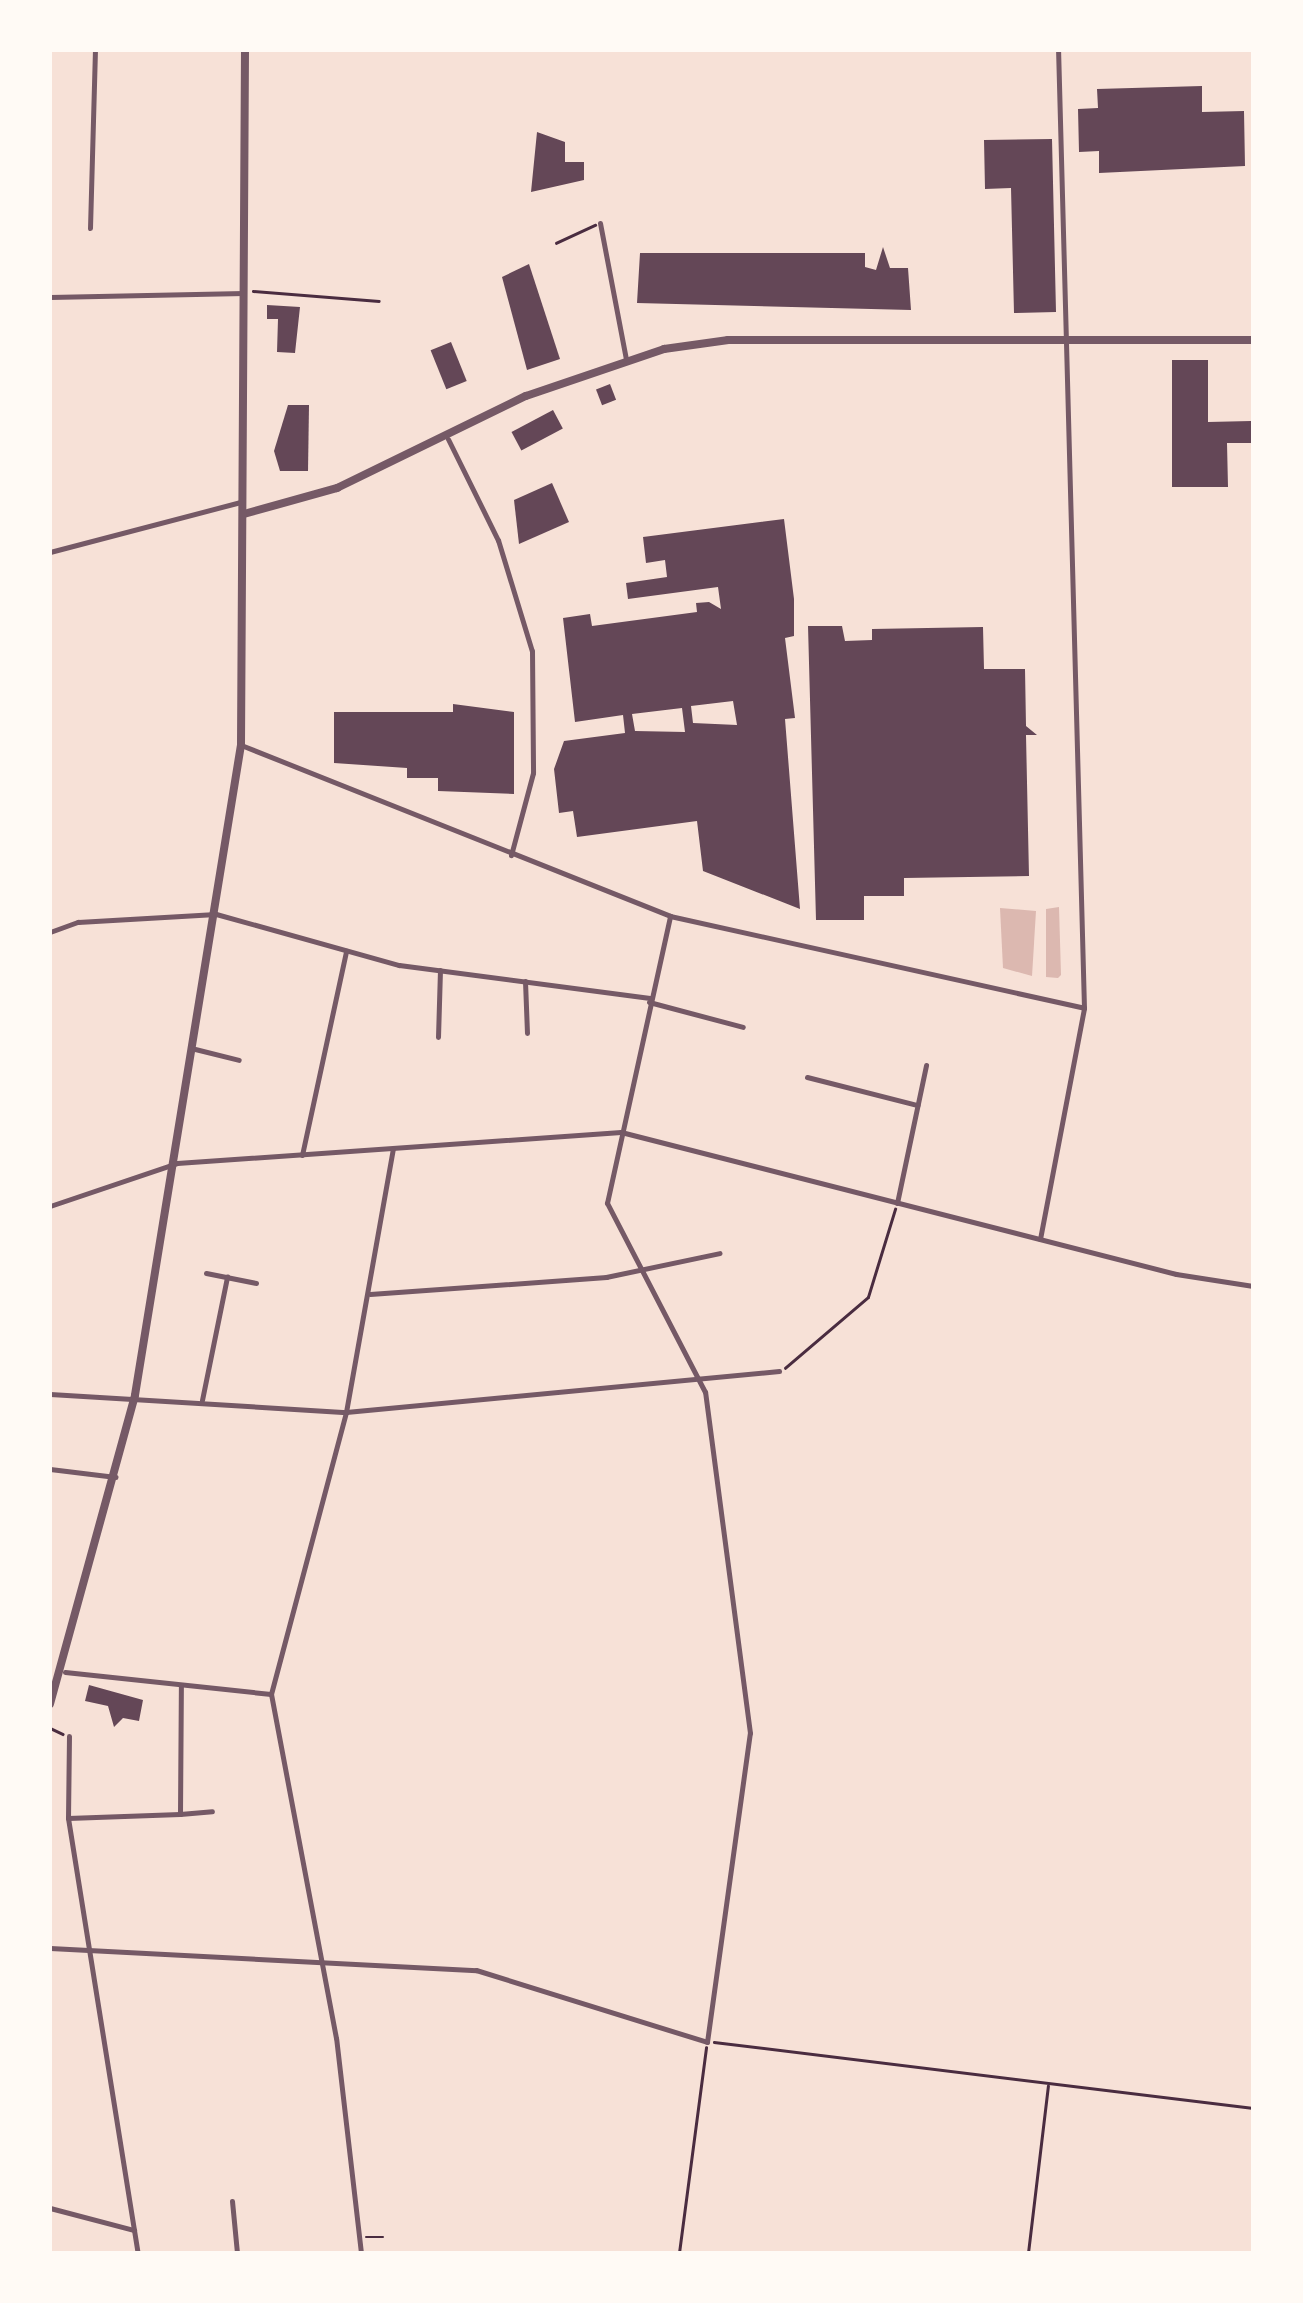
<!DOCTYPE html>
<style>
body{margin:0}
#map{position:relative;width:1303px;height:2303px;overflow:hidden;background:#f7e1d7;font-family:"Space Grotesk",sans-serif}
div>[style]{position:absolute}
.water>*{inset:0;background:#dcb8b0}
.building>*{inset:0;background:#644757;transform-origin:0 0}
.path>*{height:2.5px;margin:-1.25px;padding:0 1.25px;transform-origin:1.25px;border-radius:1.25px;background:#4a2c40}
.minor>*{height:5px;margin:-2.5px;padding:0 2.5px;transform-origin:2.5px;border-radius:2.5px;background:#755966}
.tertiary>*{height:8px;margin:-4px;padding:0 4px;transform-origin:4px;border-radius:4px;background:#755966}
span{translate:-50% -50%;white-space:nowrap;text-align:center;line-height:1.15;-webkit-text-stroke:8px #fffaf5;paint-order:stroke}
.frame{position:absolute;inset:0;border:52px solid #fffaf5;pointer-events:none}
</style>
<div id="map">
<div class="water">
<i style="clip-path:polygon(1059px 907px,1061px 975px,1058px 978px,1046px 977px,1046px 909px)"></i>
<i style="clip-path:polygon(1000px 908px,1036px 911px,1032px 976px,1003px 968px)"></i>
</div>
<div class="building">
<i style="clip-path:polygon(1202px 86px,1202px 112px,1244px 111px,1245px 166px,1099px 173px,1099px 151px,1079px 152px,1078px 109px,1098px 108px,1097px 89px)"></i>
<i style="clip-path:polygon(537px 132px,565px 142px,565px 162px,584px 162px,584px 180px,531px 192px)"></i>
<i style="clip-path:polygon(1052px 139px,1056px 312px,1014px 313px,1011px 188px,985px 189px,984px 140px)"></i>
<i style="clip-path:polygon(883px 247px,890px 268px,908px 268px,911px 310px,637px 303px,640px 253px,865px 253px,865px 267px,876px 270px)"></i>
<i style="clip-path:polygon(529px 264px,560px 359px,527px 370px,502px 277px)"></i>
<i style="clip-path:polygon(267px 305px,300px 307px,295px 353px,277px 352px,278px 319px,267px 319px)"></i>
<i style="left:451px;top:342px;width:42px;height:22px;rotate:68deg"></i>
<i style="clip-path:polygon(1172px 360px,1208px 360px,1208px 422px,1251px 421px,1253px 443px,1227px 443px,1228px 487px,1172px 487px)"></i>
<i style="left:610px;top:384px;width:17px;height:15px;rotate:69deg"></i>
<i style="clip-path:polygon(288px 405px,309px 405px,308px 471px,280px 471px,274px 451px)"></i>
<i style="left:553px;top:410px;width:21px;height:47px;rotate:62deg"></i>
<i style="clip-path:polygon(552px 483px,569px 522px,519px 544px,514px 500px)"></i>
<i style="clip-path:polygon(evenodd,784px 519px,794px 599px,794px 636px,785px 638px,795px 718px,785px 719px,800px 909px,703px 871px,697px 821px,577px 837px,573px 811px,559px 813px,554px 769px,564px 741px,625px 733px,623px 715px,575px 722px,563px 618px,590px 614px,592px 626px,697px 612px,696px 603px,709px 602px,721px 609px,718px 587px,628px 599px,626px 583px,667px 577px,665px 560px,646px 563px,643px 537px,784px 519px,733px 701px,737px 725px,693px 723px,691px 706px,733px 701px,784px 519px,682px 708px,685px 732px,635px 731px,632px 714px,682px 708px)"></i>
<i style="clip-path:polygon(808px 626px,842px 626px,845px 641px,872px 640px,872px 629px,983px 627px,984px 669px,1025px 669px,1026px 726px,1037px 735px,1026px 735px,1029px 876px,904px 878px,904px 896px,864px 896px,864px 920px,816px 920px)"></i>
<i style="clip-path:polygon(453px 704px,514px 712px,514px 794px,438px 791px,438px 778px,407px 778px,407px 768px,334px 763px,334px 712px,453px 712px)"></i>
<i style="clip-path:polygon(89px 1685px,143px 1700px,139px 1721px,123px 1718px,114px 1727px,108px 1706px,85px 1701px)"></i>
</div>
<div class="path">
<i style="left:556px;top:243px;width:43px;rotate:-24.8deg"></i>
<i style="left:253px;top:291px;width:126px;rotate:4.5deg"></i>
<i style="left:785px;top:1368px;width:109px;rotate:-40.5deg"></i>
<i style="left:868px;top:1297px;width:92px;rotate:-72.9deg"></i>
<i style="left:50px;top:1728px;width:14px;rotate:25deg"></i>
<i style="left:714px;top:2042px;width:543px;rotate:6.98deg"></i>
<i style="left:366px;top:2237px;width:17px"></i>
<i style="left:679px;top:2253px;width:207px;rotate:-82.5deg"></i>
<i style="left:1028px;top:2253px;width:168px;rotate:-83.2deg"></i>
</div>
<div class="minor">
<i style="left:600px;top:223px;width:138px;rotate:79.2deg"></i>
<i style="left:90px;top:228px;width:178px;rotate:-88.4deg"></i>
<i style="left:50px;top:297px;width:194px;rotate:-1.2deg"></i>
<i style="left:448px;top:439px;width:113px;rotate:63.7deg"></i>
<i style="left:498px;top:540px;width:116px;rotate:73deg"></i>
<i style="left:532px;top:651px;width:122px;rotate:89.5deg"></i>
<i style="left:533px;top:773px;width:85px;rotate:105deg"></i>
<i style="left:50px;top:552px;width:197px;rotate:-14.7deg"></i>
<i style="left:241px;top:745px;width:462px;rotate:21.7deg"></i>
<i style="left:670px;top:916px;width:424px;rotate:12.5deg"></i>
<i style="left:50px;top:932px;width:30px;rotate:-20deg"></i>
<i style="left:78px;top:922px;width:138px;rotate:-3.3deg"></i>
<i style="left:216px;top:914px;width:190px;rotate:15.6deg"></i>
<i style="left:399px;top:965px;width:253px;rotate:7.5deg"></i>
<i style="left:525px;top:981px;width:52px;rotate:87.8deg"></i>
<i style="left:649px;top:1002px;width:97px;rotate:14.9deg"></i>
<i style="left:438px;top:1037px;width:67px;rotate:-88.3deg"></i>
<i style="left:195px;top:1049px;width:45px;rotate:14deg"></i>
<i style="left:807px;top:1077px;width:114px;rotate:14.3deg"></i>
<i style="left:302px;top:1155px;width:209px;rotate:-77.8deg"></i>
<i style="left:897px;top:1203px;width:141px;rotate:-78.1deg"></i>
<i style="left:50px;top:1206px;width:134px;rotate:-18.7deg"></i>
<i style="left:177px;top:1163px;width:445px;rotate:-4deg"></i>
<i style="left:621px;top:1132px;width:573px;rotate:14.35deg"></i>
<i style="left:1176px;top:1274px;width:78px;rotate:8.9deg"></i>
<i style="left:1040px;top:1239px;width:235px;rotate:-79.2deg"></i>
<i style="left:1084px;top:1008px;width:958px;rotate:-91.55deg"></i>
<i style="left:206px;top:1273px;width:51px;rotate:11.3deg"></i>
<i style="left:370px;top:1294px;width:237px;rotate:-4.1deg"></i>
<i style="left:606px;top:1277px;width:116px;rotate:-11.9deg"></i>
<i style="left:50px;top:1394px;width:297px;rotate:3.5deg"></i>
<i style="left:346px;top:1412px;width:435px;rotate:-5.4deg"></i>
<i style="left:202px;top:1400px;width:126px;rotate:-78.5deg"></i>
<i style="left:50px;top:1469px;width:66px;rotate:6.9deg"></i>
<i style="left:65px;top:1672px;width:207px;rotate:6.1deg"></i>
<i style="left:69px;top:1736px;width:82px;rotate:90.7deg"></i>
<i style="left:68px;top:1818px;width:441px;rotate:80.9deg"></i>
<i style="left:180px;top:1814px;width:32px;rotate:-5deg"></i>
<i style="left:68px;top:1818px;width:112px;rotate:-2deg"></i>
<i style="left:180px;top:1814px;width:129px;rotate:-89.6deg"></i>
<i style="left:50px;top:1948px;width:427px;rotate:3deg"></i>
<i style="left:476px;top:1970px;width:242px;rotate:17.3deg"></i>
<i style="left:707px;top:2042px;width:312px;rotate:-82.1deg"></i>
<i style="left:750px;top:1733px;width:344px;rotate:-97.5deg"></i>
<i style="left:705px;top:1392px;width:213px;rotate:-117.4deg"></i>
<i style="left:607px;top:1203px;width:294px;rotate:-77.6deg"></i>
<i style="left:232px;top:2201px;width:52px;rotate:84.5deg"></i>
<i style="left:50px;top:2208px;width:87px;rotate:14.7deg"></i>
<i style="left:361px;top:2253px;width:216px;rotate:-96.6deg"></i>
<i style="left:336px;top:2038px;width:350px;rotate:-100.7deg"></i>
<i style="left:271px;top:1694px;width:292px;rotate:-75.1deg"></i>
<i style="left:346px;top:1412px;width:267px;rotate:-79.9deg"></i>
</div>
<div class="tertiary">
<i style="left:244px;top:514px;width:97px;rotate:-15.6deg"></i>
<i style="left:337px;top:488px;width:210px;rotate:-26deg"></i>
<i style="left:526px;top:396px;width:146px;rotate:-18.8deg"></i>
<i style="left:664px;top:349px;width:65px;rotate:-8deg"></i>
<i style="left:728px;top:340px;width:525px"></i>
<i style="left:50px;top:1704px;width:320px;rotate:-74.6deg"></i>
<i style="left:135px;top:1395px;width:659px;rotate:-80.74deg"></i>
<i style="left:241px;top:745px;width:695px;rotate:-89.67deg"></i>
</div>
<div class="frame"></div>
</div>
